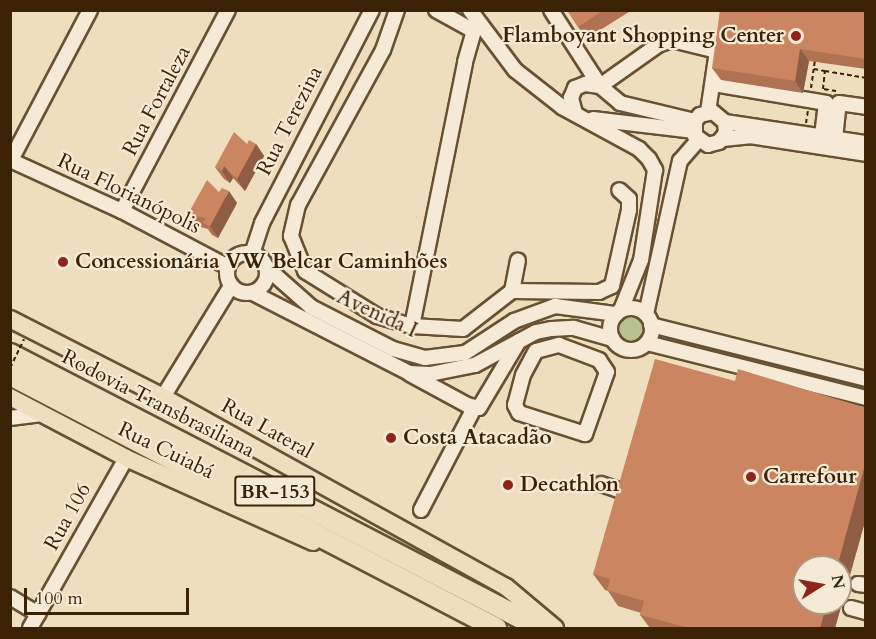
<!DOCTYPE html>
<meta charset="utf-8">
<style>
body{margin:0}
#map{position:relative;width:876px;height:639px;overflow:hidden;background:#eedebe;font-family:Cardo,serif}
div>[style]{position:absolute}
.green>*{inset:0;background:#bac190}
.round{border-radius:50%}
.path>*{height:2px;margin-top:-1px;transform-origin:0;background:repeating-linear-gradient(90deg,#3c2204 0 4.5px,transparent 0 7.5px)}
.roads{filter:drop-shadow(2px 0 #685132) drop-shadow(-2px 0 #685132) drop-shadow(0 2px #685132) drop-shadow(0 -2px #685132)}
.minor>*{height:14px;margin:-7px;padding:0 7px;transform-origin:7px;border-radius:7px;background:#f4ead5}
.minor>.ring{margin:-7px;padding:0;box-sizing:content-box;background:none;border:14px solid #f4ead5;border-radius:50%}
.major>*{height:16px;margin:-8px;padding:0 8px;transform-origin:8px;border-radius:8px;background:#eedebe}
.highway>*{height:20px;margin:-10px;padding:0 10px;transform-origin:10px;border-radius:10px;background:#eedebe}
.path-bridge>*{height:2px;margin-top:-1px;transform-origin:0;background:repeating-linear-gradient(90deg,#3c2204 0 4.5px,transparent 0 7.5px)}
.wall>*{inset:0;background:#af7253}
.shaded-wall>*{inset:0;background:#8e5d44}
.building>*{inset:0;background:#cb8561}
.dots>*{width:16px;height:16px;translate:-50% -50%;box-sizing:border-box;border:3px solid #f4ead5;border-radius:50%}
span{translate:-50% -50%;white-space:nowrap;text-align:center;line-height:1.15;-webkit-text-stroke:4.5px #f4ead5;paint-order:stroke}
.shield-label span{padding:2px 4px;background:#f4ead5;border:2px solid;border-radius:4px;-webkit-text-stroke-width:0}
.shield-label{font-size:20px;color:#3c2204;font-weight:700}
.poi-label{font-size:21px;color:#3c2204;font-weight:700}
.right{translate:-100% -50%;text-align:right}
.left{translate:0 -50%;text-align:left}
.street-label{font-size:21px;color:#3c2204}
.frame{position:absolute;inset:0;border:12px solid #3c2204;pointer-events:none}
.north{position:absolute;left:792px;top:555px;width:60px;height:60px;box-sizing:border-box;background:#f4ead5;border:2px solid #aa9a81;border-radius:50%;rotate:79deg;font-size:16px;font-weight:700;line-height:24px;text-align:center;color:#3c2204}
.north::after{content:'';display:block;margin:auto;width:21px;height:27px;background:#8f2418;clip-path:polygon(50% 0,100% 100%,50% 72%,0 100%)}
.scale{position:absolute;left:24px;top:588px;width:165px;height:27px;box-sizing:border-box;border:3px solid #3c2204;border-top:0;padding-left:8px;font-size:18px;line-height:21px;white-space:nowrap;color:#3c2204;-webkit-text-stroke:4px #f4ead5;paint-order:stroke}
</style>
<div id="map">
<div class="green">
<i class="round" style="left:619px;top:316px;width:26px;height:26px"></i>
</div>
<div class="path">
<i style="left:814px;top:69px;width:11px;rotate:10deg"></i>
<i style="left:811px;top:88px;width:27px;rotate:-82deg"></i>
<i style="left:836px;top:91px;width:13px;rotate:-171deg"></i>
<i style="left:823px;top:89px;width:18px;rotate:-84deg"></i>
<i style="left:825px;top:71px;width:42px;rotate:9.7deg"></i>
<i style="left:806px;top:123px;width:12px;rotate:-81deg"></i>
</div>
<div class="roads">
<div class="minor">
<i style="left:397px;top:10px;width:42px;rotate:109.3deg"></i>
<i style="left:383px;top:50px;width:177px;rotate:118.7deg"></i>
<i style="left:298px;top:205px;width:32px;rotate:103deg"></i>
<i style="left:291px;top:236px;width:38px;rotate:68deg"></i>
<i style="left:305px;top:271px;width:85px;rotate:32deg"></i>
<i style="left:377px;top:316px;width:36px;rotate:16deg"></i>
<i style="left:412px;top:326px;width:51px;rotate:3.4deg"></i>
<i style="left:463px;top:329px;width:62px;rotate:-37.8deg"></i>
<i style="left:512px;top:291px;width:31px;rotate:-79deg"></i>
<i style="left:436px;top:10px;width:43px;rotate:28.9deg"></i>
<i style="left:470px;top:10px;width:75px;rotate:53.1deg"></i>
<i style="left:515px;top:70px;width:60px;rotate:38.2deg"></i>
<i style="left:562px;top:107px;width:88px;rotate:28.6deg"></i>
<i style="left:639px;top:149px;width:14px;rotate:45deg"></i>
<i style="left:649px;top:159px;width:13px;rotate:61deg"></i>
<i style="left:655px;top:170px;width:91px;rotate:98.8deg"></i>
<i style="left:641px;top:260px;width:54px;rotate:111.8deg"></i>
<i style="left:551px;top:10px;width:90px;rotate:57.2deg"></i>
<i style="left:600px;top:86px;width:26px;rotate:40deg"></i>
<i style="left:620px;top:103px;width:77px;rotate:13.5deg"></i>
<i style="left:714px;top:84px;width:114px;rotate:9.6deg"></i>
<i style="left:826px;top:103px;width:33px;rotate:97deg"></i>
<i style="left:575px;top:113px;width:16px;rotate:-105deg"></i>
<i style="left:571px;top:98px;width:11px;rotate:-68deg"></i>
<i style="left:575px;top:88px;width:11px;rotate:-22deg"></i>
<i style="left:585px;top:84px;width:15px;rotate:8deg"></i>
<i style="left:600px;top:86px;width:71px;rotate:-35.3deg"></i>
<i style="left:658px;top:45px;width:15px;rotate:-20deg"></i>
<i style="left:672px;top:40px;width:46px;rotate:13.7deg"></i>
<i style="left:717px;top:51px;width:62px;rotate:98.4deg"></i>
<i style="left:593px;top:119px;width:102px;rotate:6.8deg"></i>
<i style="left:725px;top:122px;width:11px;rotate:85deg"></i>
<i style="left:726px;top:133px;width:11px;rotate:128deg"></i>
<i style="left:719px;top:142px;width:11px;rotate:165deg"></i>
<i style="left:708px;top:145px;width:16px;rotate:-145deg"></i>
<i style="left:695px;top:136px;width:15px;rotate:-90deg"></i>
<i style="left:695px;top:121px;width:8px;rotate:-50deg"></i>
<i style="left:700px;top:115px;width:13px;rotate:-13deg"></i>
<i style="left:713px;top:112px;width:16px;rotate:40deg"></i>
<i style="left:725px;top:122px;width:143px;rotate:8.5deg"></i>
<i style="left:723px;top:139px;width:27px;rotate:-6deg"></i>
<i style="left:750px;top:136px;width:117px;rotate:8.8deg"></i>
<i style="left:835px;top:139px;width:36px;rotate:-84deg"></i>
<i style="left:839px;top:103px;width:27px;rotate:8deg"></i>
<i style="left:10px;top:160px;width:123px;rotate:24.5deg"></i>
<i style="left:122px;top:211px;width:120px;rotate:27.8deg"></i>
<i style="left:11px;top:160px;width:170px;rotate:-62.2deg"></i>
<i style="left:122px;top:211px;width:227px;rotate:-62.2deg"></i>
<i class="ring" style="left:227px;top:253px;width:26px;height:26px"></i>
<i style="left:252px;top:254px;width:33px;rotate:-72deg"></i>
<i style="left:262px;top:223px;width:240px;rotate:-62.7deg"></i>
<i style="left:266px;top:267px;width:60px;rotate:41.6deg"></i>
<i style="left:311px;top:307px;width:92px;rotate:27.1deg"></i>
<i style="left:393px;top:349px;width:33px;rotate:16deg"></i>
<i style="left:425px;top:358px;width:40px;rotate:-7.1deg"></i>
<i style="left:465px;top:353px;width:59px;rotate:-33.1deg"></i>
<i style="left:514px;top:321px;width:44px;rotate:-20.1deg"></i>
<i style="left:555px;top:306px;width:62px;rotate:7.5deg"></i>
<i style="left:512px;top:291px;width:87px;rotate:0.7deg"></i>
<i style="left:599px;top:292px;width:14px;rotate:-25deg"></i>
<i style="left:612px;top:286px;width:78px;rotate:-77.4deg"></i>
<i style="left:629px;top:210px;width:11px;rotate:-90deg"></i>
<i style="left:629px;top:199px;width:13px;rotate:-138deg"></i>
<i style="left:253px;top:293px;width:175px;rotate:27.1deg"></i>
<i style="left:409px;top:373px;width:21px;rotate:3deg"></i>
<i style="left:430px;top:374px;width:46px;rotate:-11.3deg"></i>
<i style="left:475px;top:365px;width:69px;rotate:-28.4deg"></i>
<i style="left:536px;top:332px;width:16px;rotate:-11deg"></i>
<i style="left:552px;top:329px;width:22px;rotate:-3deg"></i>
<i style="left:574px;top:328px;width:40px;rotate:16deg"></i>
<i class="ring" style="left:610px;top:308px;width:28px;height:28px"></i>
<i style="left:646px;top:314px;width:157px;rotate:-77.5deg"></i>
<i style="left:680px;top:161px;width:28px;rotate:-49deg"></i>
<i style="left:651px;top:325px;width:222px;rotate:14.1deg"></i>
<i style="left:412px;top:326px;width:269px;rotate:-78.6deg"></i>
<i style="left:465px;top:62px;width:32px;rotate:-74deg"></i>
<i style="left:474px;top:31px;width:9px;rotate:-41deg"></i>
<i style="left:647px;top:343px;width:226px;rotate:14.1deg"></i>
<i style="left:559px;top:345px;width:43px;rotate:20.6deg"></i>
<i style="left:599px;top:360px;width:14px;rotate:56deg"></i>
<i style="left:607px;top:372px;width:66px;rotate:109.5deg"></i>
<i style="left:585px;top:434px;width:69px;rotate:-162.3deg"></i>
<i style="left:519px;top:413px;width:9px;rotate:-117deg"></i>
<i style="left:515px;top:405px;width:31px;rotate:-75deg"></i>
<i style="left:523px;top:375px;width:27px;rotate:-62deg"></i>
<i style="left:536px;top:351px;width:24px;rotate:-15deg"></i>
<i style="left:410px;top:374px;width:65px;rotate:28.5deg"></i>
<i style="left:467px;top:405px;width:12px;rotate:14deg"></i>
<i style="left:479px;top:408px;width:78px;rotate:-59.2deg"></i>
<i style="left:163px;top:397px;width:130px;rotate:-58.5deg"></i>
<i style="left:10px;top:418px;width:32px;rotate:-7deg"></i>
<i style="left:601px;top:484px;width:34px;rotate:19deg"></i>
<i style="left:421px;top:510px;width:115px;rotate:-62.5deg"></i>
<i style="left:858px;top:584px;width:8px;rotate:7deg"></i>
<i style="left:10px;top:597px;width:33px;rotate:31deg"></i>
<i style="left:851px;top:608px;width:16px;rotate:15deg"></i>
<i style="left:30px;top:628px;width:195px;rotate:-60.5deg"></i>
</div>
<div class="major">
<i style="left:10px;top:319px;width:172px;rotate:27deg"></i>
<i style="left:163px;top:397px;width:392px;rotate:29deg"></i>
<i style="left:506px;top:587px;width:64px;rotate:39.9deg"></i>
<i style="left:10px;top:397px;width:131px;rotate:27.7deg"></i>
<i style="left:126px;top:458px;width:205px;rotate:24.2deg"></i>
</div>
<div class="highway">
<i style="left:10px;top:354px;width:597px;rotate:27.34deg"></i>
<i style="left:10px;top:375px;width:548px;rotate:27.5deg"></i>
</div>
</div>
<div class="path-bridge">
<i style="left:10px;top:368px;width:32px;rotate:-64deg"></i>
</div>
<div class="wall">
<i style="clip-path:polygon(567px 10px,632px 10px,586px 39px)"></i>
<i style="clip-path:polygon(866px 10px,866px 69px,809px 61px,803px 93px,721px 80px,712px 68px)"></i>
<i style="clip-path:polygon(247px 144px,256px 144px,264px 156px,245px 191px,233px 178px,230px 183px,224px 179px,215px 167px)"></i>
<i style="clip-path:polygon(219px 192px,237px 203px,218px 238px,212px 235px,208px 229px,197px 226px,188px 214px)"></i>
<i style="clip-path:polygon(735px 381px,866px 408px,866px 518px,835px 628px,650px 628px,640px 615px,641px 613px,618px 606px,608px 591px,605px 590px,593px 574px)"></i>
</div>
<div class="shaded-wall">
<i style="clip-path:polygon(800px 49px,809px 61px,803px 93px,795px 81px)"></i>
<i style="clip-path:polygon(256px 144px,264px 156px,245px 191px,237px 179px)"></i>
<i style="clip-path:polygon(224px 166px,233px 178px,230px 183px,222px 171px)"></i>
<i style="clip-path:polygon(229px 191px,237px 203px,218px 238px,210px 226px)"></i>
<i style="clip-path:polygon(866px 461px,866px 518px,835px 628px,820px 628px,827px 603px,840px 603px,840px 567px,837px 567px)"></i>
</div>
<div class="building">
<i style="clip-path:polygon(567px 10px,604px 10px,578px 27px)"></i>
<i style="clip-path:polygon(720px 10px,866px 10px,866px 59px,800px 49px,795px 81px,712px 68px)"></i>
<i style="clip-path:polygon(234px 132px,247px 144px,249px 140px,256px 144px,237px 179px,224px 166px,222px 171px,215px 167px)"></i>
<i style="clip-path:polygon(207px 180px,219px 192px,222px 188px,229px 191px,210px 226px,203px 223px,206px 218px,188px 214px)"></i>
<i style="clip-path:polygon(655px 359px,735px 381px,738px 369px,866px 408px,866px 461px,837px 567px,804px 567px,804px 603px,827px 603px,820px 628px,689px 628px,640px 615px,644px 601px,607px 590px,610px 579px,593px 574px)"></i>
</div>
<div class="dots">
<i style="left:796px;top:36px;background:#8f2418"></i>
<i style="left:63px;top:262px;background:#8f2418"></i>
<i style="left:391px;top:438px;background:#8f2418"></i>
<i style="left:751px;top:477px;background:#8f2418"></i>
<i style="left:508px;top:485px;background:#8f2418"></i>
</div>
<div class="shield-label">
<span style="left:275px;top:491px">BR-153</span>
</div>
<div class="poi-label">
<span class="right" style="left:784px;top:36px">Flamboyant Shopping Center</span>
<span class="left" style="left:75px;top:262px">Concessionária VW Belcar Caminhões</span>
<span class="left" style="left:403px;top:438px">Costa Atacadão</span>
<span class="left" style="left:763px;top:477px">Carrefour</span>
<span class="left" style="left:520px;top:485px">Decathlon</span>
</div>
<div class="street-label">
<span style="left:157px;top:101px;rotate:-62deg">Rua Fortaleza</span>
<span style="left:290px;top:121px;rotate:-63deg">Rua Terezina</span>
<span style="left:129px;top:194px;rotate:26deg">Rua Florianópolis</span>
<span style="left:377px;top:314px;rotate:25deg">Avenida I</span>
<span style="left:158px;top:404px;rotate:27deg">Rodovia Transbrasiliana</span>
<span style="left:267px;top:429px;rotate:29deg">Rua Lateral</span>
<span style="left:166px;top:451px;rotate:26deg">Rua Cuiabá</span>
<span style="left:68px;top:517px;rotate:-61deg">Rua 106</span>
</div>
<div class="frame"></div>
<div class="north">N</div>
<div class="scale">100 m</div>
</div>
